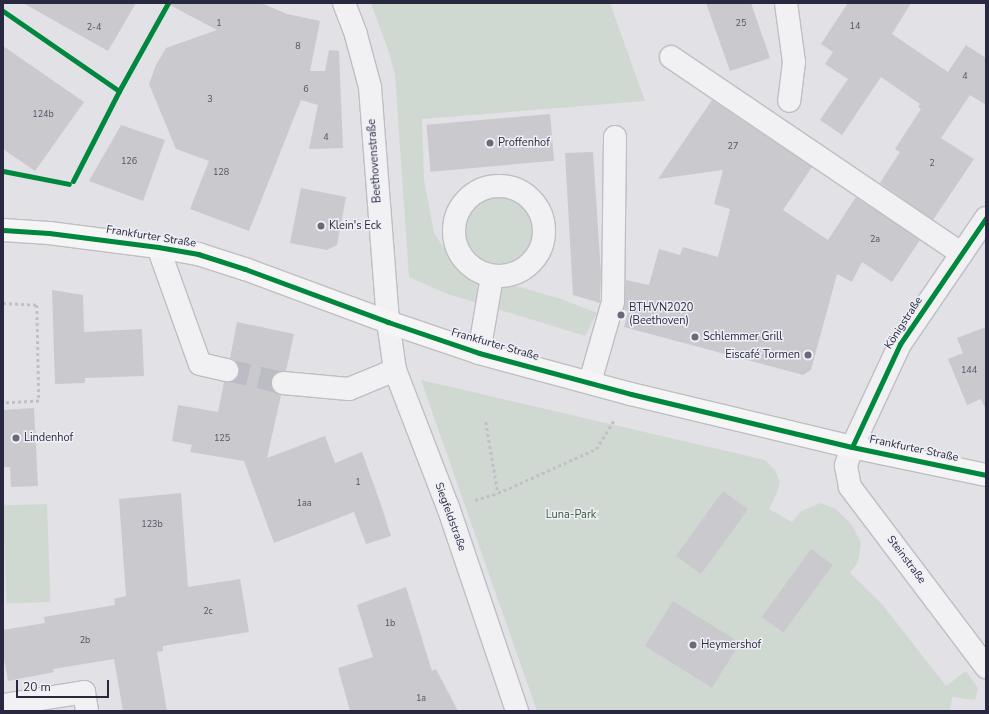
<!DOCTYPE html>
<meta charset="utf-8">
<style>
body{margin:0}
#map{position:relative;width:989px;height:714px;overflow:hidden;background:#e1e1e6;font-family:"Nunito Sans",sans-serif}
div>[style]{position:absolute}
.green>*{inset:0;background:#cfd9d2;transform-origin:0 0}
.round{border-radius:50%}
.building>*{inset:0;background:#c9c9ce;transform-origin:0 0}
.minor-tunnel>*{height:22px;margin-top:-11px;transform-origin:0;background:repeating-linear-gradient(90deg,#bcbcc5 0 22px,transparent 0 33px)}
.path>*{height:2.5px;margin-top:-1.25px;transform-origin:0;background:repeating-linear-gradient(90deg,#c0c0c7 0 3px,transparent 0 6px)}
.roads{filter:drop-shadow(1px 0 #bebec4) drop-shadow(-1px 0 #bebec4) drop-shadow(0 1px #bebec4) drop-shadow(0 -1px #bebec4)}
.minor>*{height:22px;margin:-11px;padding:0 11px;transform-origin:11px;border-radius:11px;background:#f1f1f3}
.minor>.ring{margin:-11px;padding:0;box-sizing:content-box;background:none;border:22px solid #f1f1f3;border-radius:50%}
.major>*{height:22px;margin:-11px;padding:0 11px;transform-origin:11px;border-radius:11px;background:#f5f5f6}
.cycleway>*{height:5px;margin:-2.5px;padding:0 2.5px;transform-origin:2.5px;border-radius:2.5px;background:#00873e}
.dots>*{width:11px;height:11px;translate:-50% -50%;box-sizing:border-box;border:2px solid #efeff6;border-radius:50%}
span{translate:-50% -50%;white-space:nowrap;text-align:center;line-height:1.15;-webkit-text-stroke:3px #efeff6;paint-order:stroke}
.number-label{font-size:9px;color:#525365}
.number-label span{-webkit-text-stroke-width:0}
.poi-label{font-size:11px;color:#282940}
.left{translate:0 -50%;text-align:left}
.right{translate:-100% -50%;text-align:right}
.street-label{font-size:11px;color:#282940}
.park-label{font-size:11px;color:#365b3b}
.frame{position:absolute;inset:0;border:4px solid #282940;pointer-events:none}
.scale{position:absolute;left:16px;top:680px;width:93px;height:18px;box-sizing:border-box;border:2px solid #282940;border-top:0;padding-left:5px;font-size:12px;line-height:14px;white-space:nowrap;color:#282940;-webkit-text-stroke:3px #efeff6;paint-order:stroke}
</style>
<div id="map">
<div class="green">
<i style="clip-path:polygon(371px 3px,610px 3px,645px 101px,422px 119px,424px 180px,434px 233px,458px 269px,561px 299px,597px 313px,585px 336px,445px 293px,409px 277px,395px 75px,389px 52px)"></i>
<i class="round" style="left:465px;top:197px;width:68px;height:68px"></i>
<i style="clip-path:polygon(421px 380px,765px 460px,775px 470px,780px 482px,778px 490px,769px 509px,792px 522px,801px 511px,821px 503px,836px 509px,852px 525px,861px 543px,858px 562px,850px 573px,882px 604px,946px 686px,966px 671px,978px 688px,975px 700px,952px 697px,950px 711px,537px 711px)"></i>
<i style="left:47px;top:504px;width:98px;height:44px;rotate:88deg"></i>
</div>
<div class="building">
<i style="clip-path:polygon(23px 3px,136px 3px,108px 51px)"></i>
<i style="clip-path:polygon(166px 3px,261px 3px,287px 14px,320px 21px,310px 71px,325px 71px,329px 50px,339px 51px,343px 148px,309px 149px,318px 105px,301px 100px,249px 231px,190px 209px,209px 161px,176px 149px,149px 84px,156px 65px,166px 48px,217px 30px)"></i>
<i style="clip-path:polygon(706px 3px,751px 3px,770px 58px,730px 71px)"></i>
<i style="clip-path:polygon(848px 3px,911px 3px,892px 34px,948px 72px,966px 45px,986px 58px,986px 105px,970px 95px,941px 138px,974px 159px,933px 220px,880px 183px,900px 152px,895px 149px,921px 109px,918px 107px,920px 104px,881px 77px,842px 135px,820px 120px,848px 79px,825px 64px,833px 52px,821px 44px)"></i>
<i style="clip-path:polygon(3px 46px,84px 102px,35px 171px,3px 149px)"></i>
<i style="clip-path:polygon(712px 100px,812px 167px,783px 210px,828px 240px,856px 197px,920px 240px,892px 282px,862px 262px,852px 282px,837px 274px,811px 370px,803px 375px,624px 327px,628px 311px,624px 310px,626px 280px,649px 285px,659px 249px,680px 255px,683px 247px,718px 257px,730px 209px,714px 204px,723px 170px,658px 179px)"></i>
<i style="left:550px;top:114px;width:47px;height:124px;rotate:85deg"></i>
<i style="clip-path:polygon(121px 125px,165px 140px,143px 201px,89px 181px)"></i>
<i style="clip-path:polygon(593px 152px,601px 274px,600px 303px,573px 295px,565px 153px)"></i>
<i style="clip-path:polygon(301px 188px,346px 197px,337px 245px,327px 250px,290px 243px)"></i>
<i style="clip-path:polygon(52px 290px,83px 295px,84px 332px,142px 329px,144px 376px,85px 378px,85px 383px,55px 384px)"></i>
<i style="clip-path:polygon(237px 322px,294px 334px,286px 371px,277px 372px,273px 376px,271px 381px,272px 389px,281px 395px,267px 458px,325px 436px,335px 463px,362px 452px,380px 502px,391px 536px,366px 544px,354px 512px,274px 543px,244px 461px,190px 452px,192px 445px,172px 441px,178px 405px,218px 412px,224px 382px,230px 382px,236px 379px,239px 372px,239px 366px,236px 361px,230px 358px)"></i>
<i style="clip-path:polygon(986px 327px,986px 408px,985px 408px,981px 399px,967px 405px,948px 359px,963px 353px,957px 338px)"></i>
<i style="clip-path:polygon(34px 408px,38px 486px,11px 487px,10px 467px,3px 467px,3px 410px)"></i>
<i style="left:723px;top:491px;width:31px;height:80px;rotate:36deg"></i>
<i style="clip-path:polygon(181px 493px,188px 587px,240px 579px,249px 632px,163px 646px,163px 651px,157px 652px,167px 711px,123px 711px,114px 659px,53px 669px,54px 672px,8px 681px,3px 653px,3px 630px,45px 623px,44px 617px,115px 605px,114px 599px,126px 596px,119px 499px)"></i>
<i style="left:811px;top:549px;width:27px;height:84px;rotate:36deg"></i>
<i style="clip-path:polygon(406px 587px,432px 671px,436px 669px,458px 711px,350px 711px,338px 668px,373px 657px,357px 605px)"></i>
<i style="left:673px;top:601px;width:79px;height:53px;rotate:32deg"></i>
</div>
<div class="minor-tunnel">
<i style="left:227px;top:370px;width:57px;rotate:13.1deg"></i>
</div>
<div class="path">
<i style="left:3px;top:303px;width:34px;rotate:3deg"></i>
<i style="left:37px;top:305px;width:96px;rotate:88.8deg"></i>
<i style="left:39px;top:401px;width:36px;rotate:177deg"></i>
<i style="left:486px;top:422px;width:72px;rotate:80.4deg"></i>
<i style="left:475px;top:500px;width:24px;rotate:-17deg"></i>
<i style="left:498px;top:493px;width:107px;rotate:-24.2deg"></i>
<i style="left:596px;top:449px;width:36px;rotate:-58deg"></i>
</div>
<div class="roads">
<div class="minor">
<i style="left:344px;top:3px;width:34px;rotate:69deg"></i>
<i style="left:356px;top:35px;width:54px;rotate:74.9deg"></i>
<i style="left:370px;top:87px;width:236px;rotate:85.6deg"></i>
<i style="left:388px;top:322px;width:49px;rotate:81.7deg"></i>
<i style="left:395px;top:370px;width:147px;rotate:68.9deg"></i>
<i style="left:448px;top:507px;width:215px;rotate:71.3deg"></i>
<i style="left:786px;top:3px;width:60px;rotate:82.3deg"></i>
<i style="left:794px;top:62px;width:39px;rotate:97deg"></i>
<i style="left:671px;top:57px;width:351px;rotate:34.1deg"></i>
<i class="ring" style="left:454px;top:186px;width:68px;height:68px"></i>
<i style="left:986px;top:218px;width:153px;rotate:124.3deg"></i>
<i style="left:900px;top:344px;width:114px;rotate:115deg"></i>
<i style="left:852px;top:447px;width:20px;rotate:108deg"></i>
<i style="left:846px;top:466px;width:21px;rotate:79deg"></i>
<i style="left:850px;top:487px;width:226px;rotate:52.9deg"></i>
<i style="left:158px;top:247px;width:124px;rotate:70.3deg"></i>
<i style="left:200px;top:364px;width:28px;rotate:13deg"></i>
<i style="left:479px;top:353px;width:78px;rotate:-80.4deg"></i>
<i style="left:590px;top:382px;width:83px;rotate:-74deg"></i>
<i style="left:613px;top:302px;width:165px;rotate:-89.3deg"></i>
<i style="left:283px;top:383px;width:66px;rotate:5.2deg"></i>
<i style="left:349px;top:389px;width:50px;rotate:-22.4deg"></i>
<i style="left:3px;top:705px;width:82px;rotate:-9.1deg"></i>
<i style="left:84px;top:692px;width:19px;rotate:81deg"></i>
</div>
<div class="major">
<i style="left:3px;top:230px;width:46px;rotate:3.7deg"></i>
<i style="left:49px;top:233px;width:110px;rotate:7.3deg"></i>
<i style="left:158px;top:247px;width:41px;rotate:9.9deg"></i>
<i style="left:198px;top:254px;width:49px;rotate:17.7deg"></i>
<i style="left:245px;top:269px;width:153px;rotate:20.3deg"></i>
<i style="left:388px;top:322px;width:96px;rotate:18.8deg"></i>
<i style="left:479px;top:353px;width:157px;rotate:15.1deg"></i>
<i style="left:631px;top:394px;width:227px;rotate:13.5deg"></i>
<i style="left:852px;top:447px;width:137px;rotate:11.8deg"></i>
</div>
</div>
<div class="cycleway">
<i style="left:3px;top:11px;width:141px;rotate:34.6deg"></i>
<i style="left:3px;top:171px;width:67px;rotate:11.1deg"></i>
<i style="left:73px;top:181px;width:101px;rotate:-62.9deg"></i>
<i style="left:119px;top:91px;width:101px;rotate:-60.9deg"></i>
<i style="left:3px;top:230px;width:46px;rotate:3.7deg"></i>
<i style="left:49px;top:233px;width:110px;rotate:7.3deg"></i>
<i style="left:158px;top:247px;width:41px;rotate:9.9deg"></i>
<i style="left:198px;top:254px;width:49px;rotate:17.7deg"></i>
<i style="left:245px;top:269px;width:153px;rotate:20.3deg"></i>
<i style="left:388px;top:322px;width:96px;rotate:18.8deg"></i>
<i style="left:479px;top:353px;width:157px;rotate:15.1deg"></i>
<i style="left:631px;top:394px;width:227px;rotate:13.5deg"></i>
<i style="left:852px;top:447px;width:137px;rotate:11.8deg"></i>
<i style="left:852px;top:447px;width:114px;rotate:-65deg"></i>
<i style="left:900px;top:344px;width:153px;rotate:-55.7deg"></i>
</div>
<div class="dots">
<i style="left:490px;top:143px;background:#69697a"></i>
<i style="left:321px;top:226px;background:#69697a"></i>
<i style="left:621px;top:315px;background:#69697a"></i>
<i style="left:695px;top:337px;background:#69697a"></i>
<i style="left:808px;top:355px;background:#69697a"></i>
<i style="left:16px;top:438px;background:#69697a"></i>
<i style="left:693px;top:645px;background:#69697a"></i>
</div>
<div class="number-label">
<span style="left:219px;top:23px">1</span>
<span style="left:741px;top:23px">25</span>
<span style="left:855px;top:26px">14</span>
<span style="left:94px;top:27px">2-4</span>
<span style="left:298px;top:46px">8</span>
<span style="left:965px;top:76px">4</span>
<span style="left:306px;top:89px">6</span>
<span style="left:210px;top:99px">3</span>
<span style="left:43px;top:114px">124b</span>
<span style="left:326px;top:137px">4</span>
<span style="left:733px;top:146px">27</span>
<span style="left:129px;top:161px">126</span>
<span style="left:932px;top:163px">2</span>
<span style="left:221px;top:172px">128</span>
<span style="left:875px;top:239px">2a</span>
<span style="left:969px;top:370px">144</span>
<span style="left:222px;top:438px">125</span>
<span style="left:358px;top:482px">1</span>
<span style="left:304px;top:503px">1aa</span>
<span style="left:152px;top:524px">123b</span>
<span style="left:208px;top:611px">2c</span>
<span style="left:390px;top:623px">1b</span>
<span style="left:85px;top:640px">2b</span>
<span style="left:421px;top:698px">1a</span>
</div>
<div class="poi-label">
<span class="left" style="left:498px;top:143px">Proffenhof</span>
<span class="left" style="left:329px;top:226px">Klein's Eck</span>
<span class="left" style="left:629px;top:315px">BTHVN2020<br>(Beethoven)</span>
<span class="left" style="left:703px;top:337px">Schlemmer Grill</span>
<span class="right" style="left:800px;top:355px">Eiscafé Tormen</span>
<span class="left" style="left:24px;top:438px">Lindenhof</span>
<span class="left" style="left:701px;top:645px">Heymershof</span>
</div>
<div class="street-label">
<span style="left:375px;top:161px;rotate:-94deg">Beethovenstraße</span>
<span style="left:151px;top:237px;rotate:9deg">Frankfurter Straße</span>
<span style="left:904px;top:323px;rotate:-57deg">Königstraße</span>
<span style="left:495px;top:345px;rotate:16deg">Frankfurter Straße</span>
<span style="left:914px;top:449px;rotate:12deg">Frankfurter Straße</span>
<span style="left:450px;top:517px;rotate:70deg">Siegfeldstraße</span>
<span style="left:906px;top:560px;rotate:53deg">Steinstraße</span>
</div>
<div class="park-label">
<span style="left:571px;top:515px">Luna-Park</span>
</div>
<div class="frame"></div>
<div class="scale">20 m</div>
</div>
